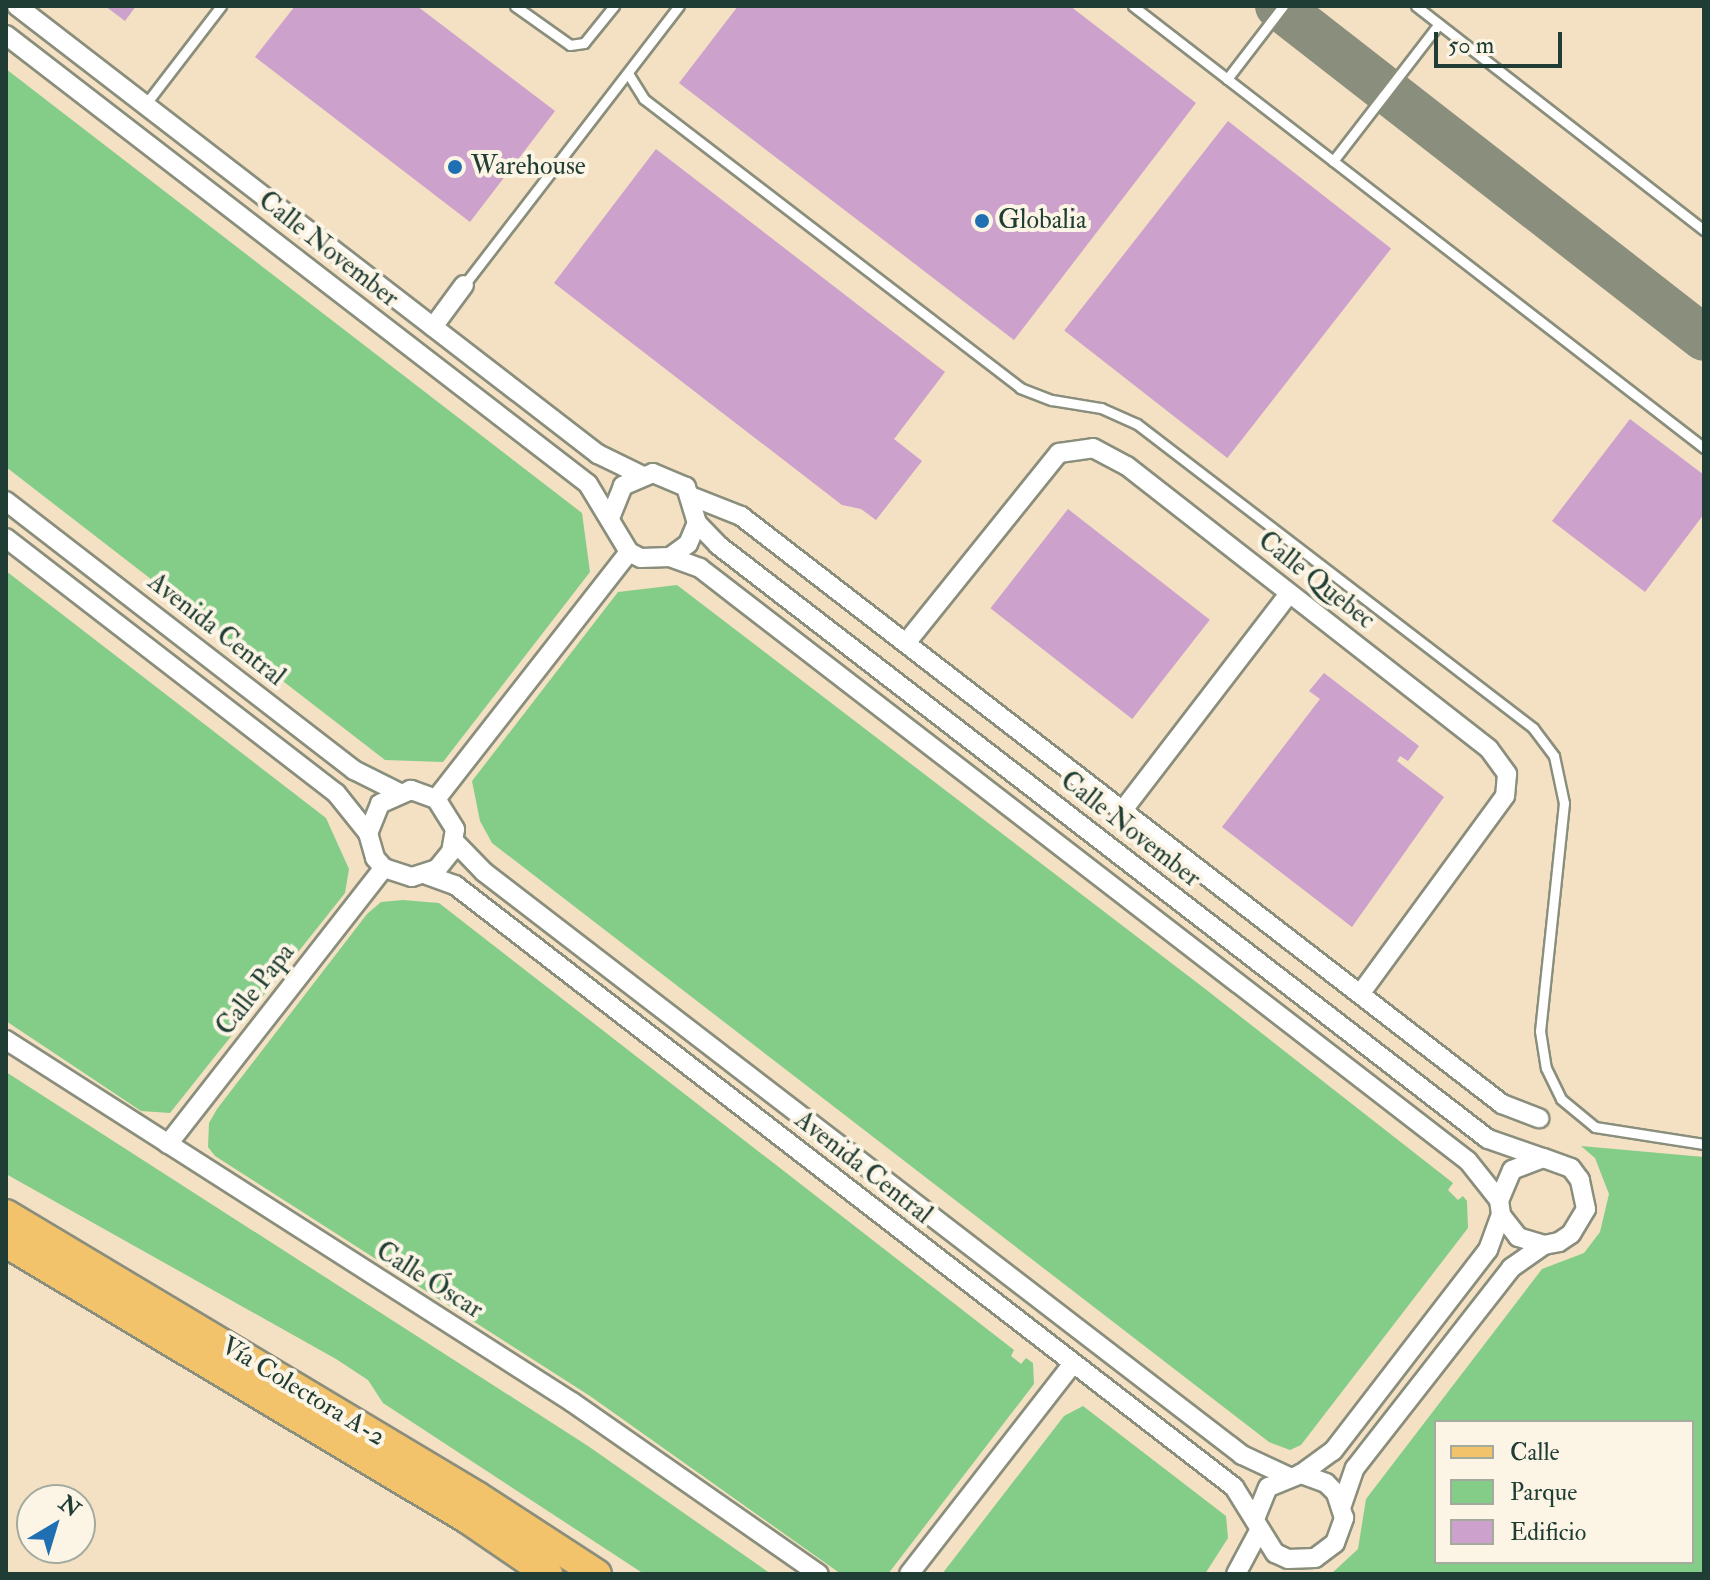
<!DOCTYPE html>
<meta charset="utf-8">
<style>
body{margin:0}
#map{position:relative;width:1710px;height:1580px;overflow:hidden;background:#f4e0c3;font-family:"IM FELL Double Pica",serif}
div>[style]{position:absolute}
.green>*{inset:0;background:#84cd89}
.taxiway>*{height:46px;margin:-23px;padding:0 23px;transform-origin:23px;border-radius:23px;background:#8a8e7c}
.building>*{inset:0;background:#cca1cc;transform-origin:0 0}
.roads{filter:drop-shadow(2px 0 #8a8e7c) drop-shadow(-2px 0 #8a8e7c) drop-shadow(0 2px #8a8e7c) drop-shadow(0 -2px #8a8e7c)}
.service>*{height:9px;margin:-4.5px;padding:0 4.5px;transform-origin:4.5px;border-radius:4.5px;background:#fff}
.minor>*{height:18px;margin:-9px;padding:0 9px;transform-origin:9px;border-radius:9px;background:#fff}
.primary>*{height:28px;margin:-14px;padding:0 14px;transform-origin:14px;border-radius:14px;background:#f2c36a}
.dots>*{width:22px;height:22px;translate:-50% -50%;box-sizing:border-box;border:4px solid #fcf5e5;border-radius:50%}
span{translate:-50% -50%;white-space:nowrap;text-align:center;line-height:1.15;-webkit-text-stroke:8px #fcf5e5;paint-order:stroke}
.poi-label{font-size:26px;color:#1f3d34}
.left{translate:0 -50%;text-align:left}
.street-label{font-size:26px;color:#1f3d34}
.frame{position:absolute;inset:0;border:8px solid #1f3d34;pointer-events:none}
.legend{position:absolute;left:1434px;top:1420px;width:260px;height:144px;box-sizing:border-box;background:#fcf5e5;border:2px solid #a4ab9e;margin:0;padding:10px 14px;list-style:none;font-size:24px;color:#1f3d34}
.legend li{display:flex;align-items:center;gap:16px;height:40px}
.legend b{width:40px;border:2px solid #a4ab9e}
.north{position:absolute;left:16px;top:1484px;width:80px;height:80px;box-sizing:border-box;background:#fcf5e5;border:2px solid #a4ab9e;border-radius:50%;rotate:38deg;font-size:22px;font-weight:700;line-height:32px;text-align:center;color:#1f3d34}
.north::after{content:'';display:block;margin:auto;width:28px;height:36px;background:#1f6fb2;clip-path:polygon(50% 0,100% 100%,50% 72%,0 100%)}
.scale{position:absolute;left:1434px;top:32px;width:128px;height:36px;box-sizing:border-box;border:4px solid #1f3d34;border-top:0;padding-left:10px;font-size:24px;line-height:28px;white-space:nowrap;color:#1f3d34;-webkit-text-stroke:6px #fcf5e5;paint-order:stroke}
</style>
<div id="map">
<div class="green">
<i style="clip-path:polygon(6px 69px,582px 513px,590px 572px,443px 762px,385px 760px,6px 467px)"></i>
<i style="clip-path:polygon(6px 571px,326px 818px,349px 869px,345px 893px,170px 1113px,141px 1111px,6px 1021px)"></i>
<i style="clip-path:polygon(677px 585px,1204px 988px,1453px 1183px,1448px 1190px,1458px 1200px,1463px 1196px,1467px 1201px,1468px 1228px,1301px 1445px,1290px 1450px,1269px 1442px,492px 843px,480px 821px,472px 781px,618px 592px)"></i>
<i style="clip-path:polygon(403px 900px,439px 903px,1014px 1350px,1011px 1356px,1021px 1364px,1026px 1358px,1033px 1363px,1034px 1384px,888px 1574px,841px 1574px,590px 1396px,215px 1156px,208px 1147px,209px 1123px,217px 1109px,367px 914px,381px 902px)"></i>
<i style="clip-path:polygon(6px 1072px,588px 1446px,771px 1574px,644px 1574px,383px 1403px,368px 1380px,336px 1359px,6px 1174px)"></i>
<i style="clip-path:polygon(evenodd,1581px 1146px,1704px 1157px,1704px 1574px,1331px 1574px,1358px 1549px,1366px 1499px,1542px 1269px,1584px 1253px,1600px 1232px,1609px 1194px,1595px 1158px,1581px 1146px,1692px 1422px,1692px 1562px,1436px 1562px,1436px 1422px,1692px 1422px)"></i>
<i style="clip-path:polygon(1083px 1406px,1226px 1516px,1228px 1538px,1205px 1574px,942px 1574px,1064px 1416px)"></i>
</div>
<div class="taxiway">
<i style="left:1278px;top:6px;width:540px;rotate:37.93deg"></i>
</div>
<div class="building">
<i style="clip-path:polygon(105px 6px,136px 6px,125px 21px)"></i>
<i style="clip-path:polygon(295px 6px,417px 6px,555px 111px,470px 222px,255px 57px)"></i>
<i style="clip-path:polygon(738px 6px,1070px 6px,1196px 103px,1014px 340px,679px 83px)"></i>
<i style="left:1228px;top:121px;width:207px;height:266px;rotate:38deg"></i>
<i style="clip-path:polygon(656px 149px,945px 372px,894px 439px,922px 461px,876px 520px,861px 509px,842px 505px,554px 283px)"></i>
<i style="clip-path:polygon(1630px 419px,1704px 475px,1704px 514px,1645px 592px,1552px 521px)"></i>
<i style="left:1068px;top:509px;width:180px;height:126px;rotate:38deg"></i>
<i style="clip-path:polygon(1324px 673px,1419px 746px,1408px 761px,1400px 756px,1397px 761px,1444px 797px,1352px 927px,1222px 827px,1320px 699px,1309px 691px)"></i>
</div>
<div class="roads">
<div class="service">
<i style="left:515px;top:6px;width:67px;rotate:35.3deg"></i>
<i style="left:570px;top:45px;width:14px;rotate:-8deg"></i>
<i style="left:584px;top:43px;width:48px;rotate:-51deg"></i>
<i style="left:1133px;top:6px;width:722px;rotate:37.74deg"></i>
<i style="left:1416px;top:6px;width:365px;rotate:37.9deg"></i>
<i style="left:629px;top:75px;width:28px;rotate:58deg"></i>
<i style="left:644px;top:99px;width:474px;rotate:37.5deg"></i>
<i style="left:1020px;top:388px;width:34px;rotate:21deg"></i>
<i style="left:1052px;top:400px;width:50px;rotate:9.3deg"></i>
<i style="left:1101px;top:408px;width:39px;rotate:24deg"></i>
<i style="left:1137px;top:424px;width:499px;rotate:37.5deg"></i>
<i style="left:1533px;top:728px;width:35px;rotate:53deg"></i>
<i style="left:1554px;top:756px;width:48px;rotate:78deg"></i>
<i style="left:1564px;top:803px;width:229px;rotate:96deg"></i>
<i style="left:1540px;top:1031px;width:37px;rotate:81deg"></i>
<i style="left:1546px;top:1068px;width:34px;rotate:64deg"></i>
<i style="left:1561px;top:1099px;width:44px;rotate:39.5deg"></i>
<i style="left:1595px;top:1127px;width:110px;rotate:8.9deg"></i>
<i style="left:1227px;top:79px;width:92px;rotate:-52.5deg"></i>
<i style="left:145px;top:105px;width:125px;rotate:-52.5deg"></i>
<i style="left:1333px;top:161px;width:173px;rotate:-52.3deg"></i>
<i style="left:464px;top:285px;width:352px;rotate:-52.4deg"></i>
</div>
<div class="minor">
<i style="left:17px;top:6px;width:734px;rotate:37.64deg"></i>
<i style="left:598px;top:454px;width:48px;rotate:26deg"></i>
<i style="left:6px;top:35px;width:735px;rotate:37.65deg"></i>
<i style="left:588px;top:484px;width:79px;rotate:58.9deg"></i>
<i style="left:629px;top:552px;width:13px;rotate:27deg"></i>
<i style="left:641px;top:558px;width:29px;rotate:-2deg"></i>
<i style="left:670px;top:557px;width:22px;rotate:-36deg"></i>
<i style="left:688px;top:544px;width:23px;rotate:-67deg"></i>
<i style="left:697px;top:523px;width:38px;rotate:-107deg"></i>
<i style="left:686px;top:487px;width:36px;rotate:-157deg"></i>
<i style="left:653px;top:473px;width:33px;rotate:157deg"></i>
<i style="left:623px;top:486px;width:31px;rotate:112deg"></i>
<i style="left:433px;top:327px;width:52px;rotate:-53.6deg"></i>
<i style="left:693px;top:497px;width:52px;rotate:21.6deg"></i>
<i style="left:741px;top:516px;width:962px;rotate:37.69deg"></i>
<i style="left:1502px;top:1104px;width:40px;rotate:21deg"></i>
<i style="left:6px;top:501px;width:440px;rotate:37.7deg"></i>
<i style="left:354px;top:770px;width:49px;rotate:26.6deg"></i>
<i style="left:697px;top:523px;width:30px;rotate:46deg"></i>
<i style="left:718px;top:545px;width:972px;rotate:37.65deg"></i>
<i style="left:1488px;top:1139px;width:55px;rotate:19.1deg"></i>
<i style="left:6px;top:538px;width:417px;rotate:37.7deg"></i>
<i style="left:336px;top:793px;width:51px;rotate:51.3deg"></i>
<i style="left:368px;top:833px;width:26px;rotate:74deg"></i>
<i style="left:375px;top:858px;width:13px;rotate:48deg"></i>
<i style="left:384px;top:868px;width:29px;rotate:18deg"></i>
<i style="left:412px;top:877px;width:26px;rotate:-18deg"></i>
<i style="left:437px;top:869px;width:22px;rotate:-51deg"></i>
<i style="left:451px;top:852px;width:23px;rotate:-80deg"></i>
<i style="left:455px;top:829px;width:36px;rotate:-122deg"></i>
<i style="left:436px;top:799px;width:27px;rotate:-160deg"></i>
<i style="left:411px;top:790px;width:34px;rotate:156deg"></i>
<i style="left:380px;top:804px;width:31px;rotate:112deg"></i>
<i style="left:670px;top:557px;width:32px;rotate:20deg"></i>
<i style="left:700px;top:568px;width:970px;rotate:37.67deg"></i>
<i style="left:1468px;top:1161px;width:50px;rotate:51.5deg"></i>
<i style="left:1499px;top:1200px;width:15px;rotate:82deg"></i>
<i style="left:1501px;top:1215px;width:28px;rotate:52deg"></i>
<i style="left:1518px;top:1237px;width:27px;rotate:17deg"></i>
<i style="left:1544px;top:1245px;width:15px;rotate:-11deg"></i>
<i style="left:1559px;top:1242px;width:14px;rotate:-34deg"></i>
<i style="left:1571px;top:1234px;width:29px;rotate:-59deg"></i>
<i style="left:1586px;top:1209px;width:30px;rotate:-102deg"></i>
<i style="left:1580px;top:1180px;width:15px;rotate:-127deg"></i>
<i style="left:1571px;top:1168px;width:30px;rotate:-160deg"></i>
<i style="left:1543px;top:1158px;width:33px;rotate:159deg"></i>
<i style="left:1512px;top:1170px;width:33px;rotate:113deg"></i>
<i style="left:906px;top:643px;width:244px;rotate:-51.2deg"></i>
<i style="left:1059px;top:453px;width:34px;rotate:-8deg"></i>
<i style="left:1093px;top:448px;width:38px;rotate:28deg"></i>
<i style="left:1127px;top:466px;width:459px;rotate:38deg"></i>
<i style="left:1489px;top:749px;width:31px;rotate:54deg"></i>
<i style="left:1507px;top:774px;width:22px;rotate:95deg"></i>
<i style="left:1505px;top:796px;width:245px;rotate:126.2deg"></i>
<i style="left:436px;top:799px;width:313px;rotate:-52deg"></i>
<i style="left:1123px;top:810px;width:272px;rotate:-52.5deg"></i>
<i style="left:454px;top:841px;width:43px;rotate:45.9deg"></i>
<i style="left:484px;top:872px;width:956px;rotate:37.56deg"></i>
<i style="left:1242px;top:1455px;width:50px;rotate:25deg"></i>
<i style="left:427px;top:875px;width:30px;rotate:20deg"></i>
<i style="left:455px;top:885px;width:985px;rotate:37.7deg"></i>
<i style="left:1234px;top:1487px;width:78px;rotate:58.2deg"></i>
<i style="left:1275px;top:1553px;width:14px;rotate:25deg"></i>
<i style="left:1288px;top:1559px;width:27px;rotate:-2deg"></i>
<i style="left:1315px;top:1558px;width:25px;rotate:-37deg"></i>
<i style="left:1335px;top:1543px;width:27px;rotate:-70deg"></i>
<i style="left:1344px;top:1518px;width:26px;rotate:-108deg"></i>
<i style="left:1336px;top:1493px;width:14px;rotate:-135deg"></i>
<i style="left:1326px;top:1483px;width:27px;rotate:-160deg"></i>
<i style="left:1301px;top:1474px;width:35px;rotate:158deg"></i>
<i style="left:1268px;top:1487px;width:31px;rotate:112deg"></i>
<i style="left:6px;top:1040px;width:672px;rotate:32.6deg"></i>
<i style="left:572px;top:1402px;width:301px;rotate:34.9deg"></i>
<i style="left:168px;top:1144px;width:350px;rotate:-52deg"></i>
<i style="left:1301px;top:1474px;width:39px;rotate:-36deg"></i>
<i style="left:1333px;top:1451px;width:254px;rotate:-52.4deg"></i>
<i style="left:1488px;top:1250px;width:37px;rotate:-70deg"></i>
<i style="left:1342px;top:1505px;width:39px;rotate:-71deg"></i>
<i style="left:1355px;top:1468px;width:254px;rotate:-52deg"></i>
<i style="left:1511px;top:1268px;width:40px;rotate:-34.9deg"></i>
<i style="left:909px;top:1574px;width:267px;rotate:-52.1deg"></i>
<i style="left:1236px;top:1574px;width:49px;rotate:-61.9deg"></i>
</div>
<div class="primary">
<i style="left:6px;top:1214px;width:549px;rotate:30.91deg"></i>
<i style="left:477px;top:1496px;width:143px;rotate:33deg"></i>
<i style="left:6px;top:1243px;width:540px;rotate:30.89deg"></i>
<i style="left:469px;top:1520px;width:96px;rotate:34.4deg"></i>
</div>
</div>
<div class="dots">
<i style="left:455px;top:167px;background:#1f6fb2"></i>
<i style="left:982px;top:221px;background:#1f6fb2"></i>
</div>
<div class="poi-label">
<span class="left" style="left:471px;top:167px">Warehouse</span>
<span class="left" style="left:998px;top:221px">Globalia</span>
</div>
<div class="street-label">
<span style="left:328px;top:250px;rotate:38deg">Calle November</span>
<span style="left:1316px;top:581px;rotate:38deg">Calle Quebec</span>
<span style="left:216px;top:630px;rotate:38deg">Avenida Central</span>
<span style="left:1130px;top:830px;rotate:38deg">Calle November</span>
<span style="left:256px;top:990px;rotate:-52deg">Calle Papa</span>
<span style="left:863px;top:1168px;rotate:38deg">Avenida Central</span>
<span style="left:429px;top:1281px;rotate:32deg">Calle Óscar</span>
<span style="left:303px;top:1392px;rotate:31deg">Vía Colectora A-2</span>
</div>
<div class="frame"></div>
<ul class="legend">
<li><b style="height:10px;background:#f2c36a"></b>Calle</li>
<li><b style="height:22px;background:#84cd89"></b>Parque</li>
<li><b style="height:22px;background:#cca1cc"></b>Edificio</li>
</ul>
<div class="north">N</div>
<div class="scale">50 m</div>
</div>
